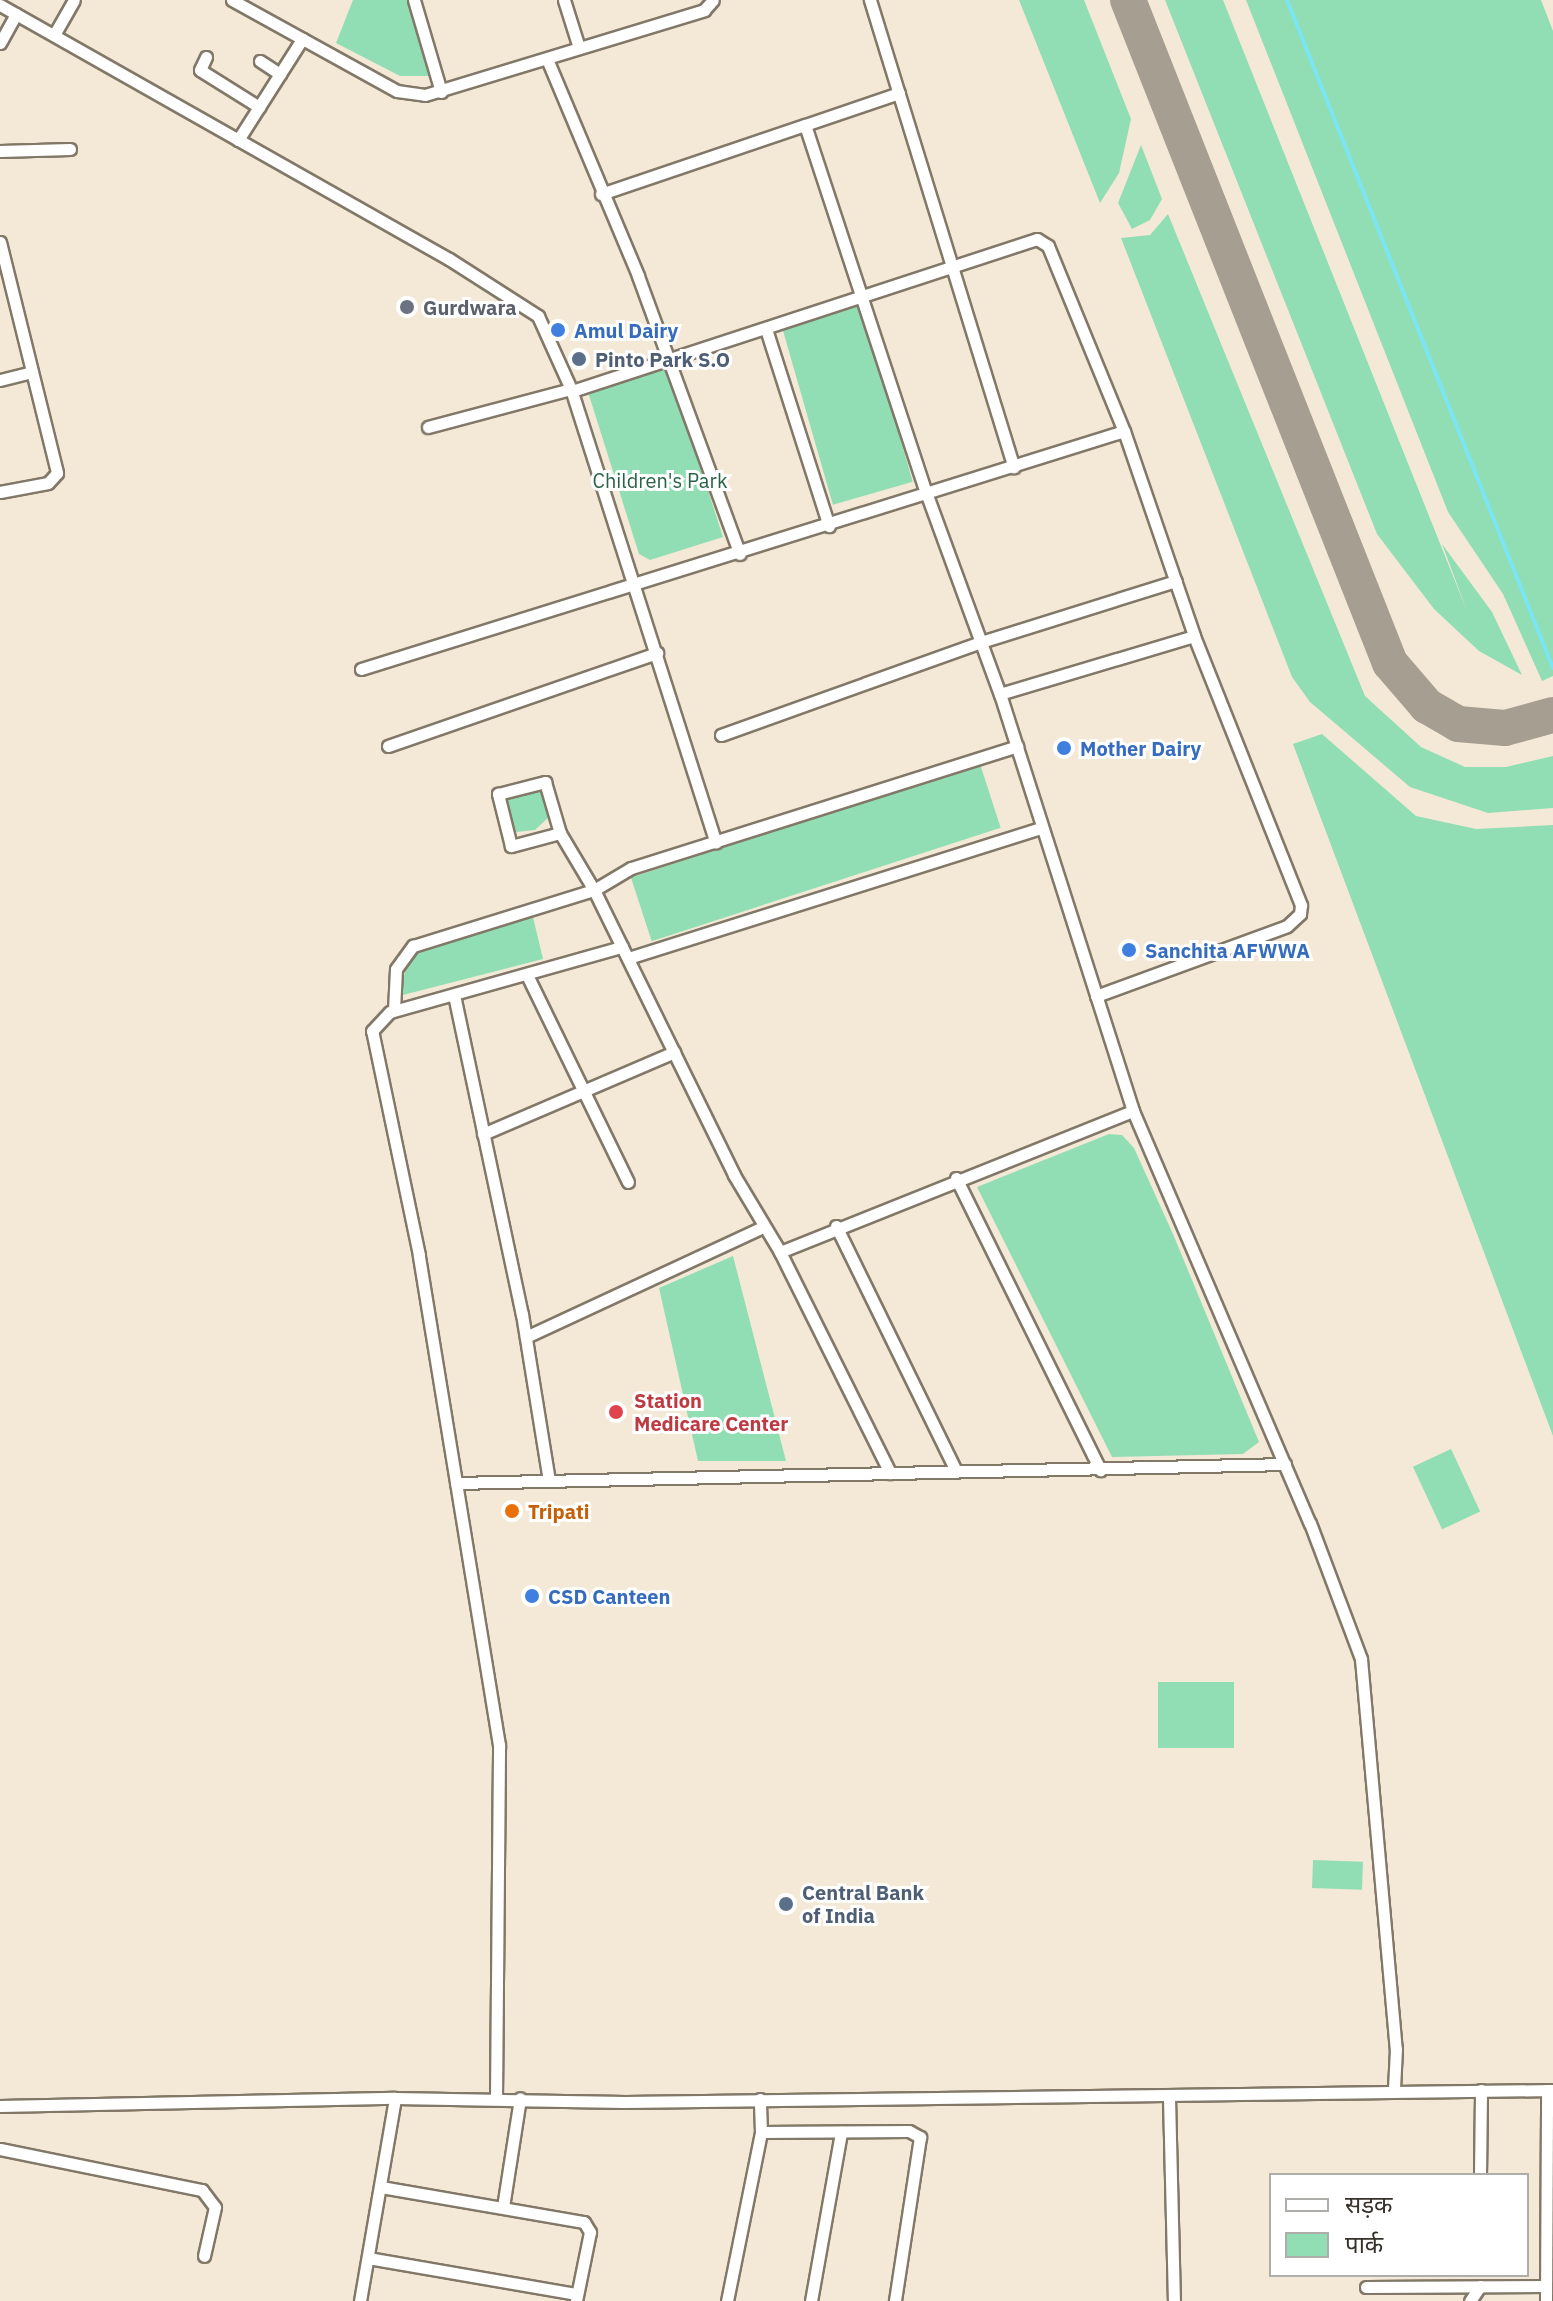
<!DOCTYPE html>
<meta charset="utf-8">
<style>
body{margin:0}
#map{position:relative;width:1553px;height:2301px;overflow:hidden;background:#f4e9d6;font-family:"IBM Plex Sans","Noto Sans Devanagari",sans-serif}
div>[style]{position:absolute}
.green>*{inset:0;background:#91deb4;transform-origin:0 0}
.stream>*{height:4px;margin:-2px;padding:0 2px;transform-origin:2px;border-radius:2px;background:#7ce5f3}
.taxiway>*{height:36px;margin:-18px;padding:0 18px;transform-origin:18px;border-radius:18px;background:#a69e90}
.roads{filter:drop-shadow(2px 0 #827868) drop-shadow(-2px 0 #827868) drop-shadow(0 2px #827868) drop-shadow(0 -2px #827868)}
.street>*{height:11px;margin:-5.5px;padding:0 5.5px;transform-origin:5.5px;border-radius:5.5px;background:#fff}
.dots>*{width:22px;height:22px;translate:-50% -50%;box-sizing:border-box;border:4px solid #fff;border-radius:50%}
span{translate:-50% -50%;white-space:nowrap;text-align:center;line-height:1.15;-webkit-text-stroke:6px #fff;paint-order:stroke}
.worship-label{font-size:20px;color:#5b616d;font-weight:700}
.left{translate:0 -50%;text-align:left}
.shop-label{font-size:20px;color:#366cbe;font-weight:700}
.service-label{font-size:20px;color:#4e5e75;font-weight:700}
.park-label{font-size:20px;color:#286346}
.health-label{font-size:20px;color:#be3a42;font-weight:700}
.food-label{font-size:20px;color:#c56008;font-weight:700}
.legend{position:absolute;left:1269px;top:2173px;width:260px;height:104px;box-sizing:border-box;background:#fff;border:2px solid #afadaa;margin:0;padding:10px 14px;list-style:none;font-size:24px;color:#36312a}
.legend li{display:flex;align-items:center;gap:16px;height:40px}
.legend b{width:40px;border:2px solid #afadaa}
</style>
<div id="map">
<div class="green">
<i style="clip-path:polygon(353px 0,409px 0,431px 76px,400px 76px,336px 43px)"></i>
<i style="clip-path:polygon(1019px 0,1084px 0,1131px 119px,1119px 173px,1100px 203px)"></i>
<i style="clip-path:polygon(1165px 0,1223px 0,1467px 611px,1442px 544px,1492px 612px,1522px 675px,1479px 651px,1434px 609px,1377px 534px)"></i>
<i style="clip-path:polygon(1246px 0,1541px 0,1553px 31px,1553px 676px,1542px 681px,1503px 594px,1448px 512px)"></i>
<i style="clip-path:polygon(1141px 145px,1162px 199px,1150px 220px,1132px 229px,1118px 203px)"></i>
<i style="clip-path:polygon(1168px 214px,1365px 696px,1421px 747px,1465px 767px,1506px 767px,1553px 756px,1553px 808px,1488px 813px,1410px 787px,1310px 702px,1292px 677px,1121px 238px,1150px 235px)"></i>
<i style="left:862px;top:305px;width:184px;height:83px;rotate:74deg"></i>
<i style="clip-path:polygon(668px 366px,723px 537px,650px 560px,639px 554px,588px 392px)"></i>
<i style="clip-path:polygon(1322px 734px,1416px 816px,1476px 829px,1553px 825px,1553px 1436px,1293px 744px)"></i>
<i style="left:980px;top:764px;width:67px;height:367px;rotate:72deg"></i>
<i style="clip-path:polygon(539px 787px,551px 815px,535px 830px,516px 832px,503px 795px)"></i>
<i style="clip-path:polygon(532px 913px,543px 959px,399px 996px,410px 952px)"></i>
<i style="clip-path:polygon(1109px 1134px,1122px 1135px,1134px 1148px,1173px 1234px,1259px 1442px,1243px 1454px,1112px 1457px,977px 1187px)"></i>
<i style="clip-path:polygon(733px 1256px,786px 1461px,698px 1461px,659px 1288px)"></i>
<i style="left:1451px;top:1449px;width:69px;height:42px;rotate:65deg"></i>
<i style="left:1158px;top:1682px;width:76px;height:66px"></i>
<i style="left:1313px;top:1860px;width:50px;height:28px;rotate:2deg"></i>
</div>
<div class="stream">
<i style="left:1287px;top:0;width:719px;rotate:68.29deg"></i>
</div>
<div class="taxiway">
<i style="left:1128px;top:0;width:713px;rotate:68.44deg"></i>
<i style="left:1390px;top:663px;width:57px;rotate:49.3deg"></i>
<i style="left:1427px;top:706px;width:36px;rotate:30deg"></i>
<i style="left:1458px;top:724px;width:47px;rotate:4.9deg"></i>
<i style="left:1505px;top:728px;width:50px;rotate:-15.2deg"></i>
</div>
<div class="roads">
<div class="street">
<i style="left:232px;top:0;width:188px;rotate:28.9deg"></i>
<i style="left:397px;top:91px;width:28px;rotate:8deg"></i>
<i style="left:425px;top:95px;width:292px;rotate:-16.9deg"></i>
<i style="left:704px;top:10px;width:13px;rotate:-48deg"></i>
<i style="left:414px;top:0;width:96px;rotate:73.6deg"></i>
<i style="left:564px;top:0;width:50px;rotate:72.6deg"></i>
<i style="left:870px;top:0;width:489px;rotate:72.9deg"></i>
<i style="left:0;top:5px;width:516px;rotate:29.5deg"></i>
<i style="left:449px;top:259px;width:106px;rotate:32.6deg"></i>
<i style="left:538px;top:316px;width:80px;rotate:65.7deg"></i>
<i style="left:571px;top:389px;width:476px;rotate:72.3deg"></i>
<i style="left:54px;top:35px;width:40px;rotate:-60.3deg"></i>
<i style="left:0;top:43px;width:33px;rotate:-61deg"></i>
<i style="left:206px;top:57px;width:14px;rotate:115deg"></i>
<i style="left:200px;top:70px;width:70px;rotate:32.1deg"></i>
<i style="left:547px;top:59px;width:235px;rotate:67.2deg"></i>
<i style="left:638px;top:276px;width:296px;rotate:69.9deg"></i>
<i style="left:260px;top:61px;width:24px;rotate:33deg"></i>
<i style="left:899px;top:93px;width:99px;rotate:161.2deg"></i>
<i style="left:805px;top:125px;width:390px;rotate:71.8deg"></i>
<i style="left:927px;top:495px;width:212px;rotate:69.9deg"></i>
<i style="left:238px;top:140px;width:120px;rotate:-57.6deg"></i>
<i style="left:0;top:151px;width:70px;rotate:-1.6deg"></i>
<i style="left:601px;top:194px;width:215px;rotate:-18.7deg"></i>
<i style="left:0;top:242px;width:238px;rotate:76.1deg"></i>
<i style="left:57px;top:473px;width:13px;rotate:132deg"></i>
<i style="left:48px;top:483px;width:49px;rotate:169.4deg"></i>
<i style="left:766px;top:329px;width:207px;rotate:72.3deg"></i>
<i style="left:0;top:380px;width:33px;rotate:-14deg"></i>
<i style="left:572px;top:391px;width:489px;rotate:-18.1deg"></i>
<i style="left:1037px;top:239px;width:13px;rotate:32deg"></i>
<i style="left:1048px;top:246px;width:200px;rotate:67.7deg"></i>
<i style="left:428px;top:427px;width:148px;rotate:-14.9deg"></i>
<i style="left:361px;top:669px;width:799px;rotate:-17.32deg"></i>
<i style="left:1124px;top:431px;width:217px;rotate:71.1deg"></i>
<i style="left:1194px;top:636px;width:202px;rotate:163.4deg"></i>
<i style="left:1000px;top:694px;width:438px;rotate:72.3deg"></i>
<i style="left:1133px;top:1111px;width:448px;rotate:66.8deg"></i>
<i style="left:1310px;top:1523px;width:145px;rotate:69.4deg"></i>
<i style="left:1361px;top:1659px;width:392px;rotate:84.9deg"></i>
<i style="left:1396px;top:2049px;width:40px;rotate:92.9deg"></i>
<i style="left:721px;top:735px;width:276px;rotate:-19.7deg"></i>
<i style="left:981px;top:642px;width:204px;rotate:-17.4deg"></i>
<i style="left:388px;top:746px;width:285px;rotate:-19.1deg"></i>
<i style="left:560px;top:833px;width:51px;rotate:165.1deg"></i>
<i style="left:511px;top:846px;width:54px;rotate:-104deg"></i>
<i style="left:498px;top:794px;width:49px;rotate:-14.3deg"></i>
<i style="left:545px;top:782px;width:53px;rotate:73.6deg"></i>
<i style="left:560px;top:833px;width:66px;rotate:59.2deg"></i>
<i style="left:594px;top:890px;width:318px;rotate:63.8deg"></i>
<i style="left:734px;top:1175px;width:90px;rotate:59.1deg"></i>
<i style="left:780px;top:1252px;width:247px;rotate:63.5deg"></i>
<i style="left:628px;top:958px;width:433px;rotate:-17.5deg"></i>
<i style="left:528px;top:977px;width:228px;rotate:64deg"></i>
<i style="left:454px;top:995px;width:326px;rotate:78deg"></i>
<i style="left:522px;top:1314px;width:168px;rotate:80.8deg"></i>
<i style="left:1096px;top:996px;width:203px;rotate:-20.1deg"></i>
<i style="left:1287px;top:926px;width:18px;rotate:-43deg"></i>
<i style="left:1300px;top:914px;width:9px;rotate:-84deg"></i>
<i style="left:1301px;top:905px;width:289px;rotate:-111.7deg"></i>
<i style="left:394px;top:1010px;width:41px;rotate:-87.2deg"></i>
<i style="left:396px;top:969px;width:29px;rotate:-54deg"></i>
<i style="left:413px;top:946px;width:189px;rotate:-17.2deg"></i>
<i style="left:594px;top:890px;width:43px;rotate:-30.7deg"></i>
<i style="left:631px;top:868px;width:405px;rotate:-17.5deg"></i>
<i style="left:483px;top:1134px;width:208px;rotate:-23.2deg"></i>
<i style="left:956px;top:1178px;width:326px;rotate:63.7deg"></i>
<i style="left:836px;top:1226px;width:273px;rotate:63.9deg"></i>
<i style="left:780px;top:1252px;width:380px;rotate:-21.8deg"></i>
<i style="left:526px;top:1337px;width:261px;rotate:-24.9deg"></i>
<i style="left:456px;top:1483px;width:829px;rotate:-1.31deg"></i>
<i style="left:496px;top:2098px;width:353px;rotate:-89.5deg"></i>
<i style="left:499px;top:1745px;width:496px;rotate:-99.3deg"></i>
<i style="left:419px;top:1255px;width:229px;rotate:-101.8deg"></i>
<i style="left:372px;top:1031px;width:26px;rotate:-47deg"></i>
<i style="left:390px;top:1012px;width:241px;rotate:-15.7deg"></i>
<i style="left:1169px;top:2098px;width:203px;rotate:88.6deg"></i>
<i style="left:0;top:2106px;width:395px;rotate:-1.2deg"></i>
<i style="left:395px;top:2098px;width:230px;rotate:1deg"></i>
<i style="left:625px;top:2102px;width:928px;rotate:-0.74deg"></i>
<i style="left:761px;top:2132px;width:148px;rotate:-0.4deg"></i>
<i style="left:909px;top:2131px;width:13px;rotate:29deg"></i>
<i style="left:920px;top:2137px;width:166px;rotate:98.7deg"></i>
<i style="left:0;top:2149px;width:206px;rotate:11.5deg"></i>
<i style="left:202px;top:2190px;width:21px;rotate:53deg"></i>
<i style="left:215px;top:2207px;width:50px;rotate:102.7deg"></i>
<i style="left:1480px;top:2175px;width:85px;rotate:-89.3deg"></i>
<i style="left:381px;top:2187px;width:206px;rotate:9.8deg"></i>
<i style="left:584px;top:2222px;width:12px;rotate:59deg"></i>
<i style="left:590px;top:2232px;width:70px;rotate:101.5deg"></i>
<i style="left:503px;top:2207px;width:110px;rotate:-81.1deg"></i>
<i style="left:368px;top:2258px;width:212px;rotate:9.8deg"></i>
<i style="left:1366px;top:2287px;width:180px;rotate:-0.3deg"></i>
<i style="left:360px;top:2301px;width:206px;rotate:-80.2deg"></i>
<i style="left:727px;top:2301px;width:172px;rotate:-78.6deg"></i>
<i style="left:761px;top:2132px;width:33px;rotate:-92deg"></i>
<i style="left:811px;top:2301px;width:172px;rotate:-79.9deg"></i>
<i style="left:1470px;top:2301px;width:18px;rotate:-56deg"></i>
<i style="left:1546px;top:2301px;width:211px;rotate:-89.7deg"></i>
</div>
</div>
<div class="dots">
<i style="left:407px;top:307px;background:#6b7280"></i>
<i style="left:558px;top:330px;background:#3f7fe0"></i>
<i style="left:579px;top:359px;background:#5c6f8a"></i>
<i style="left:1064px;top:748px;background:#3f7fe0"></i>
<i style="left:1129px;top:950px;background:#3f7fe0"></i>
<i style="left:616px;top:1412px;background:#e0444e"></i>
<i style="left:512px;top:1511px;background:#e8710a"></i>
<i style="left:532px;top:1596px;background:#3f7fe0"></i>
<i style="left:786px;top:1904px;background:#5c6f8a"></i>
</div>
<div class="worship-label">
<span class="left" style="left:423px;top:307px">Gurdwara</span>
</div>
<div class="shop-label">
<span class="left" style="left:574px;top:330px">Amul Dairy</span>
<span class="left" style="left:1080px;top:748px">Mother Dairy</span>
<span class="left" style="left:1145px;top:950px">Sanchita AFWWA</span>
<span class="left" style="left:548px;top:1596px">CSD Canteen</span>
</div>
<div class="service-label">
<span class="left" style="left:595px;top:359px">Pinto Park S.O</span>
<span class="left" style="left:802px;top:1904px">Central Bank<br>of India</span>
</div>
<div class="park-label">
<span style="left:660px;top:480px">Children's Park</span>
</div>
<div class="health-label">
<span class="left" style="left:634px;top:1412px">Station<br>Medicare Center</span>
</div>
<div class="food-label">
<span class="left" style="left:528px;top:1511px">Tripati</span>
</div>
<ul class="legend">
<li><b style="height:10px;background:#fff"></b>सड़क</li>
<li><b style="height:22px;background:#91deb4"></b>पार्क</li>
</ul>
</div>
